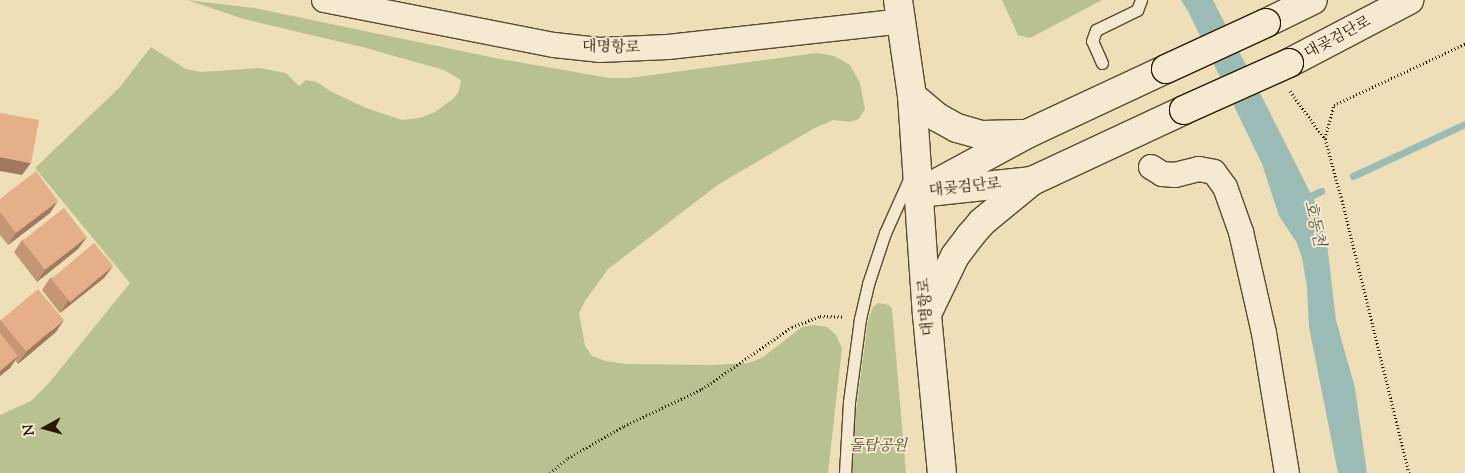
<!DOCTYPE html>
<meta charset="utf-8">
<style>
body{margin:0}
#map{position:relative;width:1465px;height:473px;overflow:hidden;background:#efdfb8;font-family:"Sorts Mill Goudy","Noto Serif KR",serif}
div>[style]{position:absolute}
.green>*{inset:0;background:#b7c290}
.water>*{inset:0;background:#9abcb4}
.stream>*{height:7px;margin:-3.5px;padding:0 3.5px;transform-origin:3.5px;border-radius:3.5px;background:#9abcb4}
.path>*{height:3px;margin-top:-1.5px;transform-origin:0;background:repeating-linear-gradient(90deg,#2a1701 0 1px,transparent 0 3.5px)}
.roads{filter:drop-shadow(1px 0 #5b492f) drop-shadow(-1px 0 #5b492f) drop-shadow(0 1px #5b492f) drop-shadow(0 -1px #5b492f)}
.lane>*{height:11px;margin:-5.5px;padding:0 5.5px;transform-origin:5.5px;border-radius:5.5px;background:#f5ead1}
.street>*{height:24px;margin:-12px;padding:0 12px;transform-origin:12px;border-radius:12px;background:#f5ead1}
.secondary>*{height:28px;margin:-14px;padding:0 14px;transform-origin:14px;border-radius:14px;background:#f5ead1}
.bridges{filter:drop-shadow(1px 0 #2a1701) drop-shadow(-1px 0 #2a1701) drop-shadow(0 1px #2a1701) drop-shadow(0 -1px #2a1701)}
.secondary-bridge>*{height:28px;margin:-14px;padding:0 14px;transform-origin:14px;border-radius:14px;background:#f5ead1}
.wall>*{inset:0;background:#c59676}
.shaded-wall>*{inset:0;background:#a07a60}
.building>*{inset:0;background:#e5af89;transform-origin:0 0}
span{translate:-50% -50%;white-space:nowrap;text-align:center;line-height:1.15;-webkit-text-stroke:4px #f5ead1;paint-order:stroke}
.street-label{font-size:15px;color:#2a1701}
.park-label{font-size:15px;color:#544a2c;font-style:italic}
.water-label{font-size:16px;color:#515140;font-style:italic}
.north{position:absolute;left:20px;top:403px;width:50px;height:50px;-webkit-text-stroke:4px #f5ead1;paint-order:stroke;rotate:263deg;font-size:14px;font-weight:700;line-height:20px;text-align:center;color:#2a1701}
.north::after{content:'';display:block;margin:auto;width:18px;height:22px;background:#2a1701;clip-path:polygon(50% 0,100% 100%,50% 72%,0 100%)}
</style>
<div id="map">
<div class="green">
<i style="clip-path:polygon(187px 0,254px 8px,495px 58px,609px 78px,629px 78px,817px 53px,834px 56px,850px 65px,860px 83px,865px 109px,859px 119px,850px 122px,833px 120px,813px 129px,719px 184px,608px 269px,585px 301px,579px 313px,585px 346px,592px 356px,606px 361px,625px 364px,712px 365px,748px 363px,762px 358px,802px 327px,814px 325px,827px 327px,836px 335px,842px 348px,828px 473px,0 473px,0 415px,31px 401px,49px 383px,130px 283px,35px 168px,120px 87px,151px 47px,186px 69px,201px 72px,259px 68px,286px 73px,299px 86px,306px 80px,317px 82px,330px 91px,366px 108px,402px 120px,420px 118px,435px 112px,454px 98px,459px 91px,461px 80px,444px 70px,366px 48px,244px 19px)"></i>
<i style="clip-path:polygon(1002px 0,1102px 0,1030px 38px,1018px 35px)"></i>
<i style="clip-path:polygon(878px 303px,889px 305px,892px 309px,906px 473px,851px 473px,852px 441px,868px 321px,873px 307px)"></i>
</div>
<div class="water">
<i style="clip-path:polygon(1181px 0,1213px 0,1317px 206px,1327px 243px,1336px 320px,1355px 388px,1367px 473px,1338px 473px,1309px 327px,1307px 287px,1302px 258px,1297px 243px,1279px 216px,1262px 164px,1188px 11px)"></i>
</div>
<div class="stream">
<i style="left:1353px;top:176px;width:123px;rotate:-24.9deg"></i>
<i style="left:1304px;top:199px;width:19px;rotate:-25deg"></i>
</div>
<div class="path">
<i style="left:1290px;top:91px;width:58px;rotate:54.1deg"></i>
<i style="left:550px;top:473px;width:23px;rotate:-40deg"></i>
<i style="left:568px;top:458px;width:64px;rotate:-29.7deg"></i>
<i style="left:624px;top:426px;width:86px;rotate:-25.4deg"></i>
<i style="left:702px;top:389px;width:109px;rotate:-34.6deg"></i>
<i style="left:792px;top:327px;width:30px;rotate:-21deg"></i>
<i style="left:820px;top:316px;width:24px;rotate:2deg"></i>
<i style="left:1409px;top:473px;width:284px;rotate:-103.8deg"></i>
<i style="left:1341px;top:197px;width:61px;rotate:-105.2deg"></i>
<i style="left:1325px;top:138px;width:34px;rotate:-75deg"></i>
<i style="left:1334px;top:105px;width:145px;rotate:-25deg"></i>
</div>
<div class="roads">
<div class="lane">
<i style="left:1102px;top:63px;width:24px;rotate:-114deg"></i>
<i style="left:1092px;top:41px;width:12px;rotate:-70deg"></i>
<i style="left:1096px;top:30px;width:46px;rotate:-26deg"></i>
<i style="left:1137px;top:10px;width:11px;rotate:-68deg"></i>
<i style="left:845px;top:473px;width:71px;rotate:-86.8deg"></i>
<i style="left:849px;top:402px;width:84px;rotate:-82.5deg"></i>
<i style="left:860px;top:319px;width:36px;rotate:-77deg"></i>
<i style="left:868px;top:284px;width:54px;rotate:-71.6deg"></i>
<i style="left:885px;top:233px;width:64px;rotate:-65.9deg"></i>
</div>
<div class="street">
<i style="left:324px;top:0;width:234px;rotate:11.1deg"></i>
<i style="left:554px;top:45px;width:45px;rotate:6.3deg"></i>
<i style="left:599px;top:50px;width:69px;rotate:-2.5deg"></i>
<i style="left:668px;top:47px;width:235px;rotate:-6.3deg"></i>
<i style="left:1151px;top:167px;width:13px;rotate:32deg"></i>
<i style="left:1162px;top:174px;width:13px;rotate:4deg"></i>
<i style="left:1175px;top:175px;width:25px;rotate:-14deg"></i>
<i style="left:1199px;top:169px;width:15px;rotate:11deg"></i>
<i style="left:1214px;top:172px;width:19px;rotate:54deg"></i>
<i style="left:1225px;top:187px;width:48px;rotate:70.4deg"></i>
<i style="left:1241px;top:232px;width:104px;rotate:77.2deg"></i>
<i style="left:1264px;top:333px;width:142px;rotate:80.7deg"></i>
</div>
<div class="secondary">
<i style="left:898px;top:0;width:97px;rotate:81.7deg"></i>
<i style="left:912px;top:96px;width:220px;rotate:86.1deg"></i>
<i style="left:927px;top:315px;width:159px;rotate:84.6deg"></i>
<i style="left:1266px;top:23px;width:52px;rotate:-26.1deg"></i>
<i style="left:1289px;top:63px;width:136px;rotate:-27.7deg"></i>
<i style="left:912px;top:96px;width:33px;rotate:40deg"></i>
<i style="left:937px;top:117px;width:23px;rotate:29deg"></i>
<i style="left:957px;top:128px;width:26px;rotate:16deg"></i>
<i style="left:982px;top:135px;width:40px;rotate:-1.4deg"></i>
<i style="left:931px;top:186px;width:111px;rotate:-28.4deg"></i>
<i style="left:1029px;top:133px;width:151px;rotate:-25deg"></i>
<i style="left:919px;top:193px;width:114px;rotate:-6.1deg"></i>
<i style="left:1032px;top:181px;width:168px;rotate:-25deg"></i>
<i style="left:928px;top:312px;width:62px;rotate:-64.3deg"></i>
<i style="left:955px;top:256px;width:25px;rotate:-53deg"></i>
<i style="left:970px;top:236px;width:18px;rotate:-49deg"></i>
<i style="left:982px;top:222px;width:65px;rotate:-39.4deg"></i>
</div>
</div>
<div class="bridges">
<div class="secondary-bridge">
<i style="left:1166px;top:69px;width:110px;rotate:-24.7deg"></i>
<i style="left:1184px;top:110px;width:115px;rotate:-24.1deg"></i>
</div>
</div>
<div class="wall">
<i style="clip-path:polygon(0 199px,50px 213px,8px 245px,0 235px)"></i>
<i style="clip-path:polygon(87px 237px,78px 249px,37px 282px,14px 252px,22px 240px)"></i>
<i style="clip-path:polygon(113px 266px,104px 278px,60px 313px,42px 290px,50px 278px)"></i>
<i style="clip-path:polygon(0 320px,56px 332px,18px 364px,15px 360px,10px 368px,0 376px)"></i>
</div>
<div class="shaded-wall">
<i style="clip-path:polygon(0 157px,31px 163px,22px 175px,0 171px)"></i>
<i style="clip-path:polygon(58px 201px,50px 213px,8px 245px,16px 233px)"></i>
<i style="clip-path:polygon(87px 237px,78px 249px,37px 282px,45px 270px)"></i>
<i style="clip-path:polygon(113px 266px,104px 278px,60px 313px,68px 301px)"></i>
<i style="clip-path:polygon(64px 320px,56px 332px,18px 364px,26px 352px)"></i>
<i style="clip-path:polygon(18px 356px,10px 368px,0 376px,0 371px)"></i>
</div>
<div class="building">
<i style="clip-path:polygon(0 113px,39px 120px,31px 163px,0 157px)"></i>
<i style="clip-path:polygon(36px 171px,58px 201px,16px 233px,0 212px,0 199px)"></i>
<i style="left:64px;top:208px;width:37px;height:53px;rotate:52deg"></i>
<i style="left:94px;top:243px;width:30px;height:56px;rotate:50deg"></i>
<i style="left:38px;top:289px;width:40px;height:49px;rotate:50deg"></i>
<i style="clip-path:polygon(0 333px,18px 356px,0 371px)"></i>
</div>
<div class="street-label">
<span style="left:1338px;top:38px;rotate:-28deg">대곶검단로</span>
<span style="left:611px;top:48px;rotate:1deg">대명항로</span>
<span style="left:965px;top:188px;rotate:-6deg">대곶검단로</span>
<span style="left:927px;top:307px;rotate:-95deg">대명항로</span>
</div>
<div class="park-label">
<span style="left:878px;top:447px">돌탑공원</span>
</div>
<div class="water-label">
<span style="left:1313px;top:224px;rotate:77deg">호동천</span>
</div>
<div class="north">N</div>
</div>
